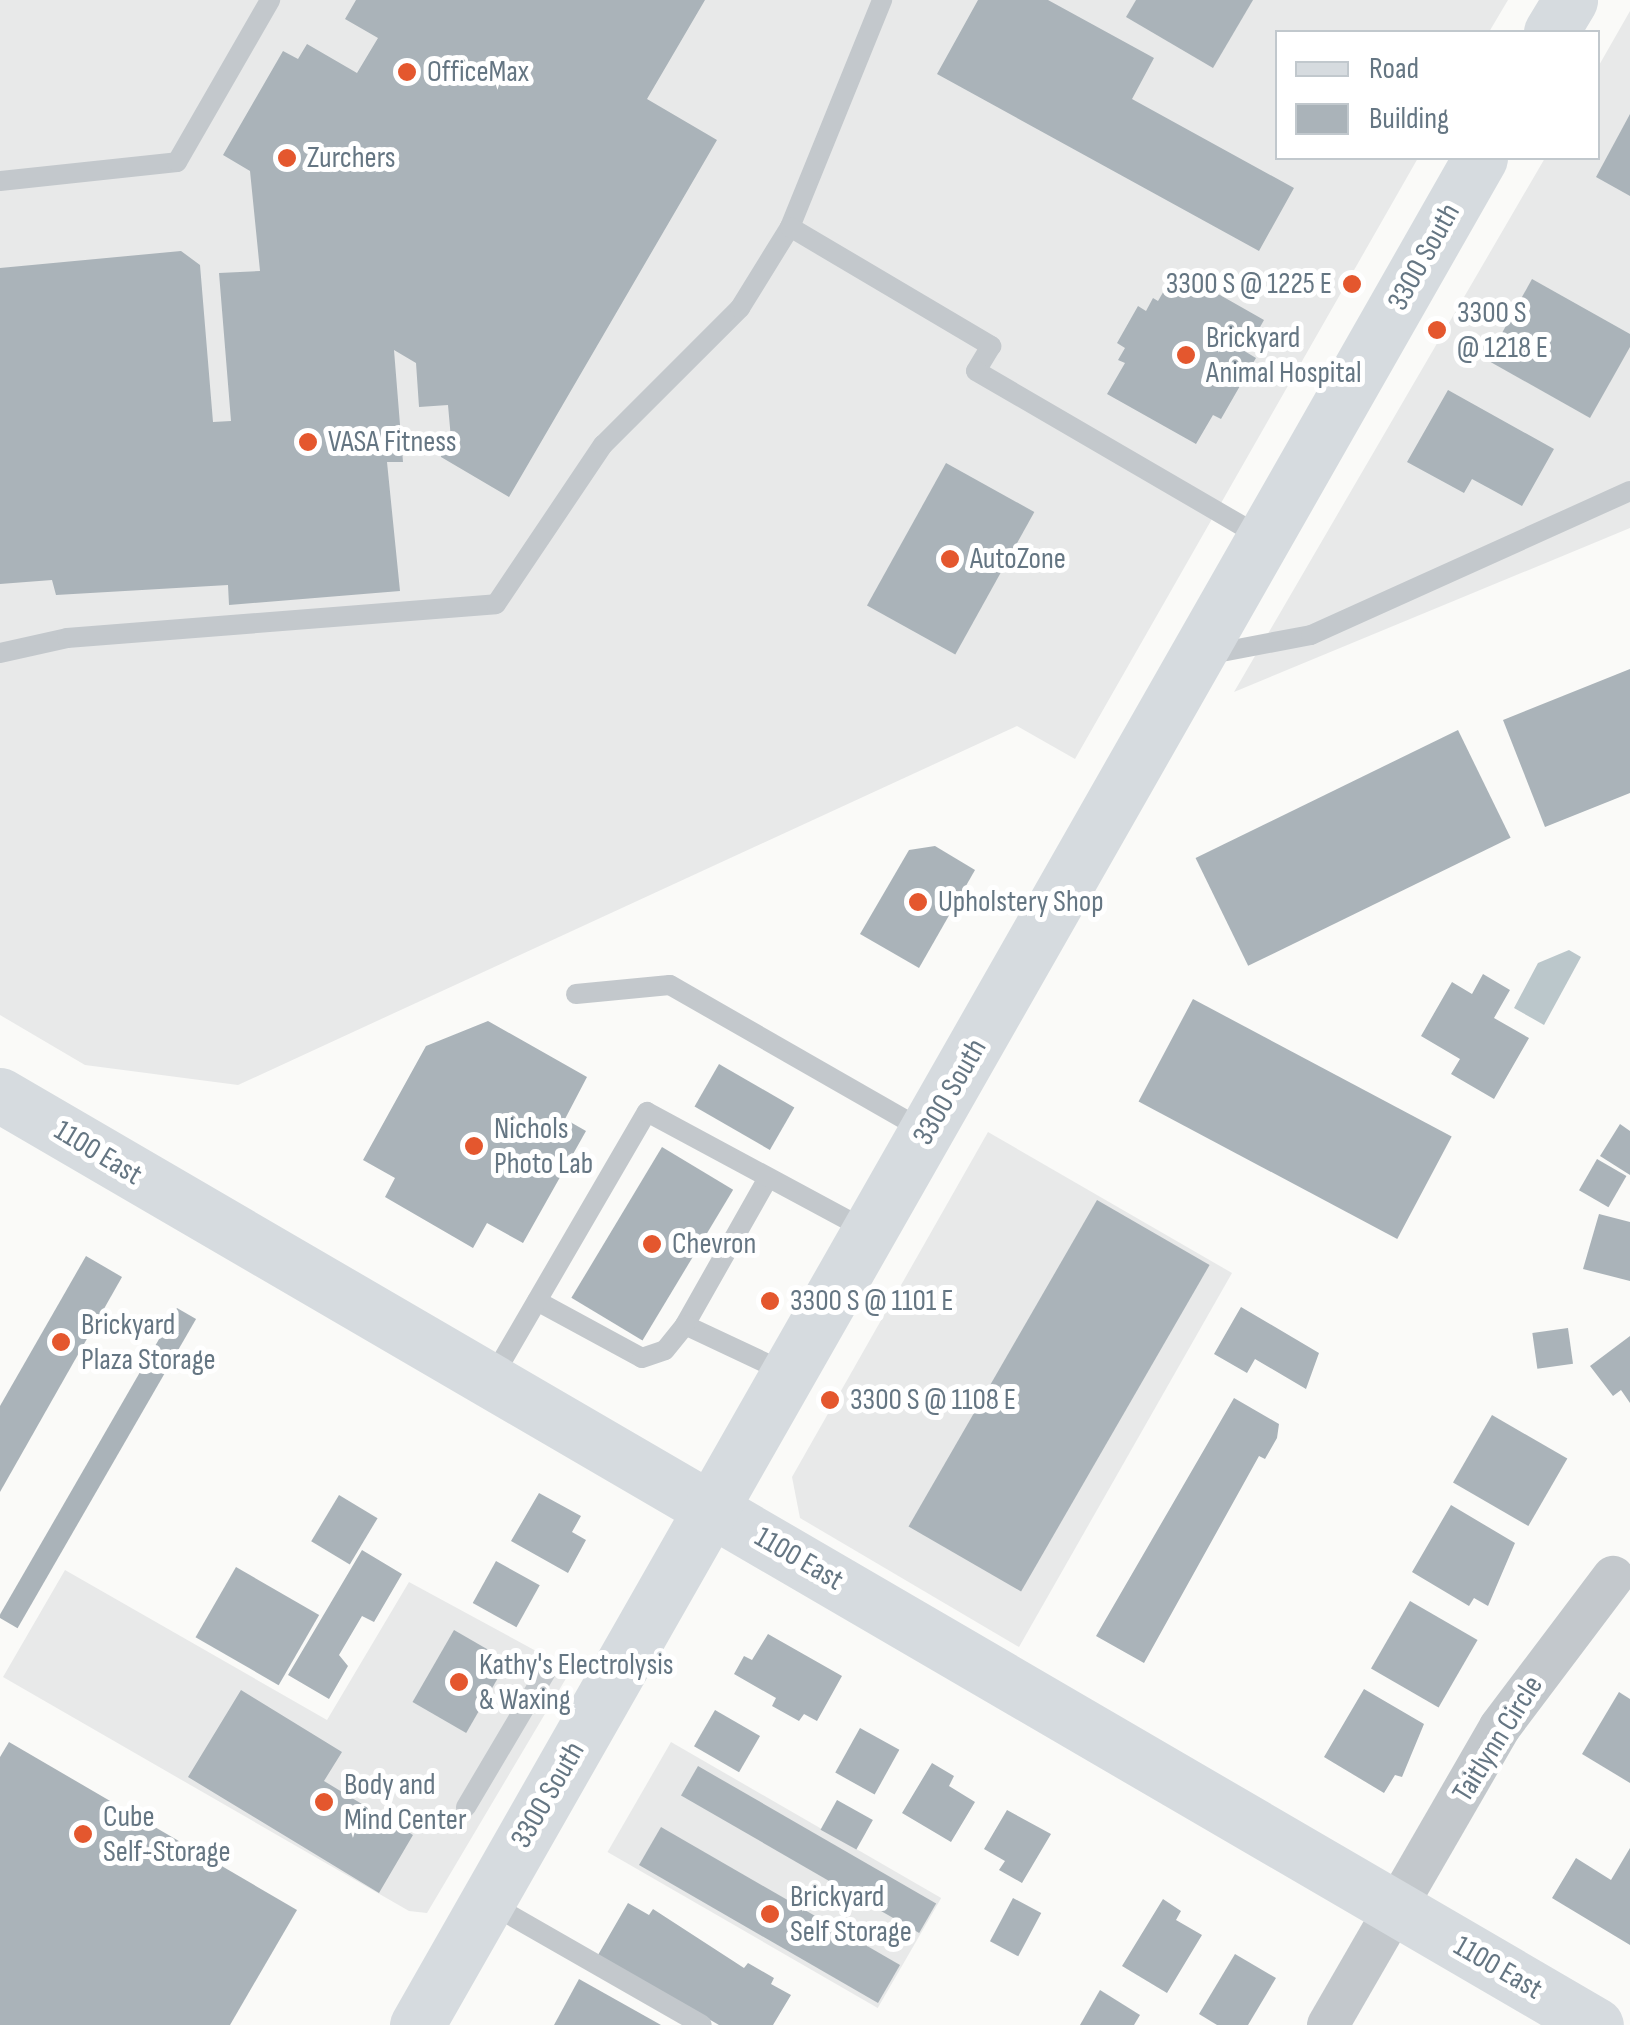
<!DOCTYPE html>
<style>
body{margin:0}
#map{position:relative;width:1630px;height:2025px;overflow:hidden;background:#fafaf8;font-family:"Sofia Sans Condensed",sans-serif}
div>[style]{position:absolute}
.built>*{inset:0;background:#e8e9e9;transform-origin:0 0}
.water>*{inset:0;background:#bbc7cb}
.building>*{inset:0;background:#aab3b9;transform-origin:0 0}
.lane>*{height:20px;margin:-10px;padding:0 10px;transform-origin:10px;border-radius:10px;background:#c3c8cc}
.street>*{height:42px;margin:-21px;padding:0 21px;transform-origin:21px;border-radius:21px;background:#c3c8cc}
.secondary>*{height:55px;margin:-27.5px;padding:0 27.5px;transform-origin:27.5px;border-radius:27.5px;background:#d6dbdf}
.primary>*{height:55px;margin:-27.5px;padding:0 27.5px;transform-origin:27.5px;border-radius:27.5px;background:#d6dbdf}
.dots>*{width:28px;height:28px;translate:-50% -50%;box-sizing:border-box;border:5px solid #fff;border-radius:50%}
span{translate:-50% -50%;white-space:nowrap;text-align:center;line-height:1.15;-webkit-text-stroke:10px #fff;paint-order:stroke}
.poi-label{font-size:30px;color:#657683}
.left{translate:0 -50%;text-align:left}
.right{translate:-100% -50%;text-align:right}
.street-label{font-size:30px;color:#657683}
.legend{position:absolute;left:1275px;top:30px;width:325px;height:130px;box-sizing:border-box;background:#fff;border:2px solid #c1c8cd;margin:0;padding:12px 18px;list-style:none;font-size:30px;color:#657683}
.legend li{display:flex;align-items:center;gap:20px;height:50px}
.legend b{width:50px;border:2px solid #c1c8cd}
</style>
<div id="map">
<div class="built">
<i style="clip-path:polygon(0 0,1508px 0,1489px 32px,1278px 32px,1278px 158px,1418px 158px,1075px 759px,1017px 726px,238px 1085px,85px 1065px,0 1015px)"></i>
<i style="clip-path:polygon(1630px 11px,1630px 528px,1234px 692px,1545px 158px,1598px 158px,1598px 67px)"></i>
<i style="clip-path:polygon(988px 1132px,1232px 1273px,1019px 1647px,800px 1518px,792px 1477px)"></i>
<i style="clip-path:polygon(65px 1570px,327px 1720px,409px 1582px,571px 1670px,427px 1913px,409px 1911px,3px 1677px)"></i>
<i style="left:671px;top:1742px;width:312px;height:127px;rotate:30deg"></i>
</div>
<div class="water">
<i style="clip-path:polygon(1569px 950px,1581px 957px,1544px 1025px,1514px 1008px,1538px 963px)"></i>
</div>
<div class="building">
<i style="clip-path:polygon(356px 0,705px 0,647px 99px,717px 140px,509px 497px,441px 457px,440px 439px,451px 439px,448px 405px,419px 407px,416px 363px,394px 350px,403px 462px,387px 462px,400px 591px,229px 605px,228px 585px,56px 595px,52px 580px,0 584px,0 268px,181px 251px,200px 265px,213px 422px,231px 421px,219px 273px,260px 271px,250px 171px,223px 155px,283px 51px,298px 59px,307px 44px,357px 73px,378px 38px,345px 19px)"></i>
<i style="clip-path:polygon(978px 0,1048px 0,1154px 58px,1132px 99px,1294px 188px,1259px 251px,937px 74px)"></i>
<i style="clip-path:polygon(1136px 0,1253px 0,1213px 68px,1126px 17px)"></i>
<i style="clip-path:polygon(1630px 114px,1630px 196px,1596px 177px)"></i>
<i style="clip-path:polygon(1176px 270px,1264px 320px,1246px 352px,1256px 358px,1221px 419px,1213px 415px,1196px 444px,1107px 394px,1125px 363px,1118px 360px,1125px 348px,1117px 343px,1138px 306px,1146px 311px,1153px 298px,1158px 301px)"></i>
<i style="clip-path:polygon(1532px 279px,1630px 334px,1630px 347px,1590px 418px,1487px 360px)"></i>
<i style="clip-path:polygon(1448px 390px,1554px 449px,1522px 506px,1472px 479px,1464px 493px,1407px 462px)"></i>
<i style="left:946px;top:463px;width:101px;height:163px;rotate:29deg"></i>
<i style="clip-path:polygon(1630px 669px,1630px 793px,1545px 827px,1503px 720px)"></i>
<i style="left:1458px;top:730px;width:120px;height:292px;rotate:64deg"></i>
<i style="clip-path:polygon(935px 846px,975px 870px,919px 968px,860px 934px,909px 850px)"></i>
<i style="clip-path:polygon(1483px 974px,1510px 990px,1494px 1018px,1529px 1038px,1494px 1099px,1451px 1074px,1460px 1059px,1421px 1036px,1452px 982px,1472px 994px)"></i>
<i style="left:1193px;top:999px;width:293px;height:116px;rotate:28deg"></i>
<i style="clip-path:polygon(488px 1021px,587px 1077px,565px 1119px,586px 1131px,523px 1243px,487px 1223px,473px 1248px,385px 1197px,395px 1178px,363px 1160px,426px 1046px)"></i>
<i style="left:719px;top:1064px;width:87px;height:49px;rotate:30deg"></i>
<i style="clip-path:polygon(1620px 1124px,1630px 1131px,1630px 1175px,1600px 1156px)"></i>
<i style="left:662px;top:1147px;width:83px;height:176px;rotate:31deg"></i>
<i style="left:1597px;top:1159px;width:34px;height:36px;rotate:30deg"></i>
<i style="left:1097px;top:1200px;width:130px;height:377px;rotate:30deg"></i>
<i style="clip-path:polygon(1599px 1214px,1630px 1222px,1630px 1281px,1583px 1269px)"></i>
<i style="clip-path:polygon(86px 1256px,122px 1277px,0 1492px,0 1406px)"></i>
<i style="clip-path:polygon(1241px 1307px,1319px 1353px,1306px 1389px,1255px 1359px,1247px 1373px,1214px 1354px)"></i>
<i style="left:177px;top:1308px;width:22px;height:357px;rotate:30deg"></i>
<i style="left:1568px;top:1328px;width:36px;height:36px;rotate:82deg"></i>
<i style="clip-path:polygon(1630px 1336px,1630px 1403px,1621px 1390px,1613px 1396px,1590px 1366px)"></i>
<i style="clip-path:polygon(1234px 1398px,1279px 1424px,1277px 1438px,1265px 1459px,1259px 1456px,1144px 1663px,1096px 1636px)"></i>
<i style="left:1492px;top:1415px;width:87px;height:78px;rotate:30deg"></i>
<i style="clip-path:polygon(539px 1493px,581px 1516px,572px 1532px,586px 1540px,568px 1573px,511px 1541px)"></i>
<i style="left:339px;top:1495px;width:45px;height:54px;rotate:31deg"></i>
<i style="clip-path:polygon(1451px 1505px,1515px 1543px,1488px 1606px,1474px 1598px,1469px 1606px,1412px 1572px)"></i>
<i style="clip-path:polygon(362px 1550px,402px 1574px,374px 1622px,362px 1616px,339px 1655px,348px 1666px,329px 1699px,288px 1675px)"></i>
<i style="left:496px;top:1561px;width:50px;height:48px;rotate:29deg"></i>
<i style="left:236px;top:1567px;width:96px;height:81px;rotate:30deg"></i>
<i style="left:1410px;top:1601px;width:78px;height:78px;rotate:30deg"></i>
<i style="left:454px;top:1630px;width:62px;height:83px;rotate:30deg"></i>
<i style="clip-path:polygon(768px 1634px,842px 1676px,817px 1721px,804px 1714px,799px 1721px,772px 1706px,776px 1698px,734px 1674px,744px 1656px,752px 1660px)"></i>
<i style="clip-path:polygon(1364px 1689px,1424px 1724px,1402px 1777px,1395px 1775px,1384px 1793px,1324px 1757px)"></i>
<i style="clip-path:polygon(241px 1690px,342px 1752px,324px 1781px,413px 1835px,379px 1893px,188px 1777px)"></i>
<i style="clip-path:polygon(1619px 1692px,1630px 1699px,1630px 1783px,1582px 1754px)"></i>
<i style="left:715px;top:1710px;width:52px;height:42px;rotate:30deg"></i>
<i style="left:860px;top:1728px;width:45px;height:51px;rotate:29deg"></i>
<i style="clip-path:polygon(9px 1742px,297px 1910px,230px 2025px,0 2025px,0 1757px)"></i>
<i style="clip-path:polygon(932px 1763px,954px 1776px,949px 1786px,975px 1802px,951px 1842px,902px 1813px)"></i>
<i style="left:698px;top:1766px;width:275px;height:34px;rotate:30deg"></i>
<i style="left:837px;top:1800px;width:41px;height:34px;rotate:29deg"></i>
<i style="clip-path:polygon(1007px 1810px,1051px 1834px,1022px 1883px,999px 1870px,1005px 1861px,984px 1849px)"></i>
<i style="left:661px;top:1827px;width:276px;height:44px;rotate:30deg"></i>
<i style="clip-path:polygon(1630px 1848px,1630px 1945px,1552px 1898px,1576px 1858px,1611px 1880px)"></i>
<i style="left:1013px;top:1898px;width:32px;height:49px;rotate:28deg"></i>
<i style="clip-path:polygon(1163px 1899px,1181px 1911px,1176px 1920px,1202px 1935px,1167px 1993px,1122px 1966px)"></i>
<i style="clip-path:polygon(628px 1903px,649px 1915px,653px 1909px,744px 1968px,748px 1963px,774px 1978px,771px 1984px,791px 1995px,773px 2025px,719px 2025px,598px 1955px)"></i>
<i style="clip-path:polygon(1235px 1954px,1276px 1978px,1248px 2025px,1217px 2025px,1199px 2014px)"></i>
<i style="clip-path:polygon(579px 1979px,661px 2025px,554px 2025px)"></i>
<i style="clip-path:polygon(1100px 1990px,1140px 2015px,1134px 2025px,1080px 2025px)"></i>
</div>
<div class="lane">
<i style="left:0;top:181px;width:178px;rotate:-6.1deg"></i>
<i style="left:177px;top:162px;width:187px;rotate:-60.1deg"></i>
<i style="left:790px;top:227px;width:245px;rotate:-67.9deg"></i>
<i style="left:0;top:653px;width:69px;rotate:-12.6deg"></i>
<i style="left:67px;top:638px;width:430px;rotate:-4.5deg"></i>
<i style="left:496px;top:604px;width:192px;rotate:-56.1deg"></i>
<i style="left:603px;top:445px;width:194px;rotate:-45deg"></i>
<i style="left:740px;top:308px;width:95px;rotate:-58.3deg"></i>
<i style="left:790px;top:227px;width:234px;rotate:30.6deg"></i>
<i style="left:991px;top:346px;width:29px;rotate:121deg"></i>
<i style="left:976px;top:371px;width:332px;rotate:30.2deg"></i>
<i style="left:1206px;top:655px;width:107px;rotate:-10.8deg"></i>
<i style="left:1311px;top:635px;width:350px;rotate:-24.3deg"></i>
<i style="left:576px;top:994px;width:94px;rotate:-5.5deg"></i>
<i style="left:670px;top:985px;width:294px;rotate:29.8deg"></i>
<i style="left:768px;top:1178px;width:169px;rotate:119.5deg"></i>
<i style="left:685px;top:1325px;width:113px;rotate:25.2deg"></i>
<i style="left:537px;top:1301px;width:119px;rotate:28.5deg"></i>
<i style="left:642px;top:1358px;width:24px;rotate:-19deg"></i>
<i style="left:665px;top:1350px;width:32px;rotate:-51deg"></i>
<i style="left:492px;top:1378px;width:308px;rotate:-59.8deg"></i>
<i style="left:647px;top:1112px;width:249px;rotate:28.3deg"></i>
<i style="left:466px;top:1807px;width:159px;rotate:-59.4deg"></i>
<i style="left:489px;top:1903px;width:245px;rotate:29.8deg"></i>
</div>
<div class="street">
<i style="left:1328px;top:2025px;width:344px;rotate:-60deg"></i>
<i style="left:1500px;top:1727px;width:188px;rotate:-53deg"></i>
</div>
<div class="secondary">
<i style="left:0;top:1095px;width:1847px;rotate:30.23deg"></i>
</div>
<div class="primary">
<i style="left:1551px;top:32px;width:37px;rotate:-59deg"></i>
<i style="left:417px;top:2025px;width:2148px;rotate:-60.34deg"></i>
</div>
<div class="dots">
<i style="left:407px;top:72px;background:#e4572e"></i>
<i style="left:287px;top:158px;background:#e4572e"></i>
<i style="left:1352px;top:284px;background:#e4572e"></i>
<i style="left:1437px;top:330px;background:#e4572e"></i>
<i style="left:1186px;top:355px;background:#e4572e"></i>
<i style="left:308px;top:442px;background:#e4572e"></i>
<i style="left:950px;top:559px;background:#e4572e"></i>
<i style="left:918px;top:902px;background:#e4572e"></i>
<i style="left:474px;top:1146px;background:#e4572e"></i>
<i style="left:652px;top:1244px;background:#e4572e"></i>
<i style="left:770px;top:1301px;background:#e4572e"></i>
<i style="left:61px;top:1342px;background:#e4572e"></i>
<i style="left:830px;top:1400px;background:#e4572e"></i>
<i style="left:459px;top:1682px;background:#e4572e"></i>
<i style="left:324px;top:1802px;background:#e4572e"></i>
<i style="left:83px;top:1834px;background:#e4572e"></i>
<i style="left:770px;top:1914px;background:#e4572e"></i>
</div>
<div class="poi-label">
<span class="left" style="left:427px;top:72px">OfficeMax</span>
<span class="left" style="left:307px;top:158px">Zurchers</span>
<span class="right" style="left:1332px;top:284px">3300 S @ 1225 E</span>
<span class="left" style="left:1457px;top:330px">3300 S<br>@ 1218 E</span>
<span class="left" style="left:1206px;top:355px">Brickyard<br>Animal Hospital</span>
<span class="left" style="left:328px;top:442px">VASA Fitness</span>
<span class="left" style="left:970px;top:559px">AutoZone</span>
<span class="left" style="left:938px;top:902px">Upholstery Shop</span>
<span class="left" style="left:494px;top:1146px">Nichols<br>Photo Lab</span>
<span class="left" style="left:672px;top:1244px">Chevron</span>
<span class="left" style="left:790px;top:1301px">3300 S @ 1101 E</span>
<span class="left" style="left:81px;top:1342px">Brickyard<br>Plaza Storage</span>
<span class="left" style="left:850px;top:1400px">3300 S @ 1108 E</span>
<span class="left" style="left:479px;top:1682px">Kathy's Electrolysis<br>&amp; Waxing</span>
<span class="left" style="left:344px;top:1802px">Body and<br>Mind Center</span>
<span class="left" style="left:103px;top:1834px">Cube<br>Self-Storage</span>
<span class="left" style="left:790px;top:1914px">Brickyard<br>Self Storage</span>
</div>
<div class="street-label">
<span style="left:1424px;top:257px;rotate:-61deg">3300 South</span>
<span style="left:950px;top:1092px;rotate:-60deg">3300 South</span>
<span style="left:98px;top:1153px;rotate:31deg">1100 East</span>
<span style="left:799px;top:1559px;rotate:30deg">1100 East</span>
<span style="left:1498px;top:1739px;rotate:-58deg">Taitlynn Circle</span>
<span style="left:548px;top:1795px;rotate:-60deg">3300 South</span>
<span style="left:1498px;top:1968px;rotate:30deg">1100 East</span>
</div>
<ul class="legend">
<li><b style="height:12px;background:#d6dbdf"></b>Road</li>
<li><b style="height:28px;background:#aab3b9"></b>Building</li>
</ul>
</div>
